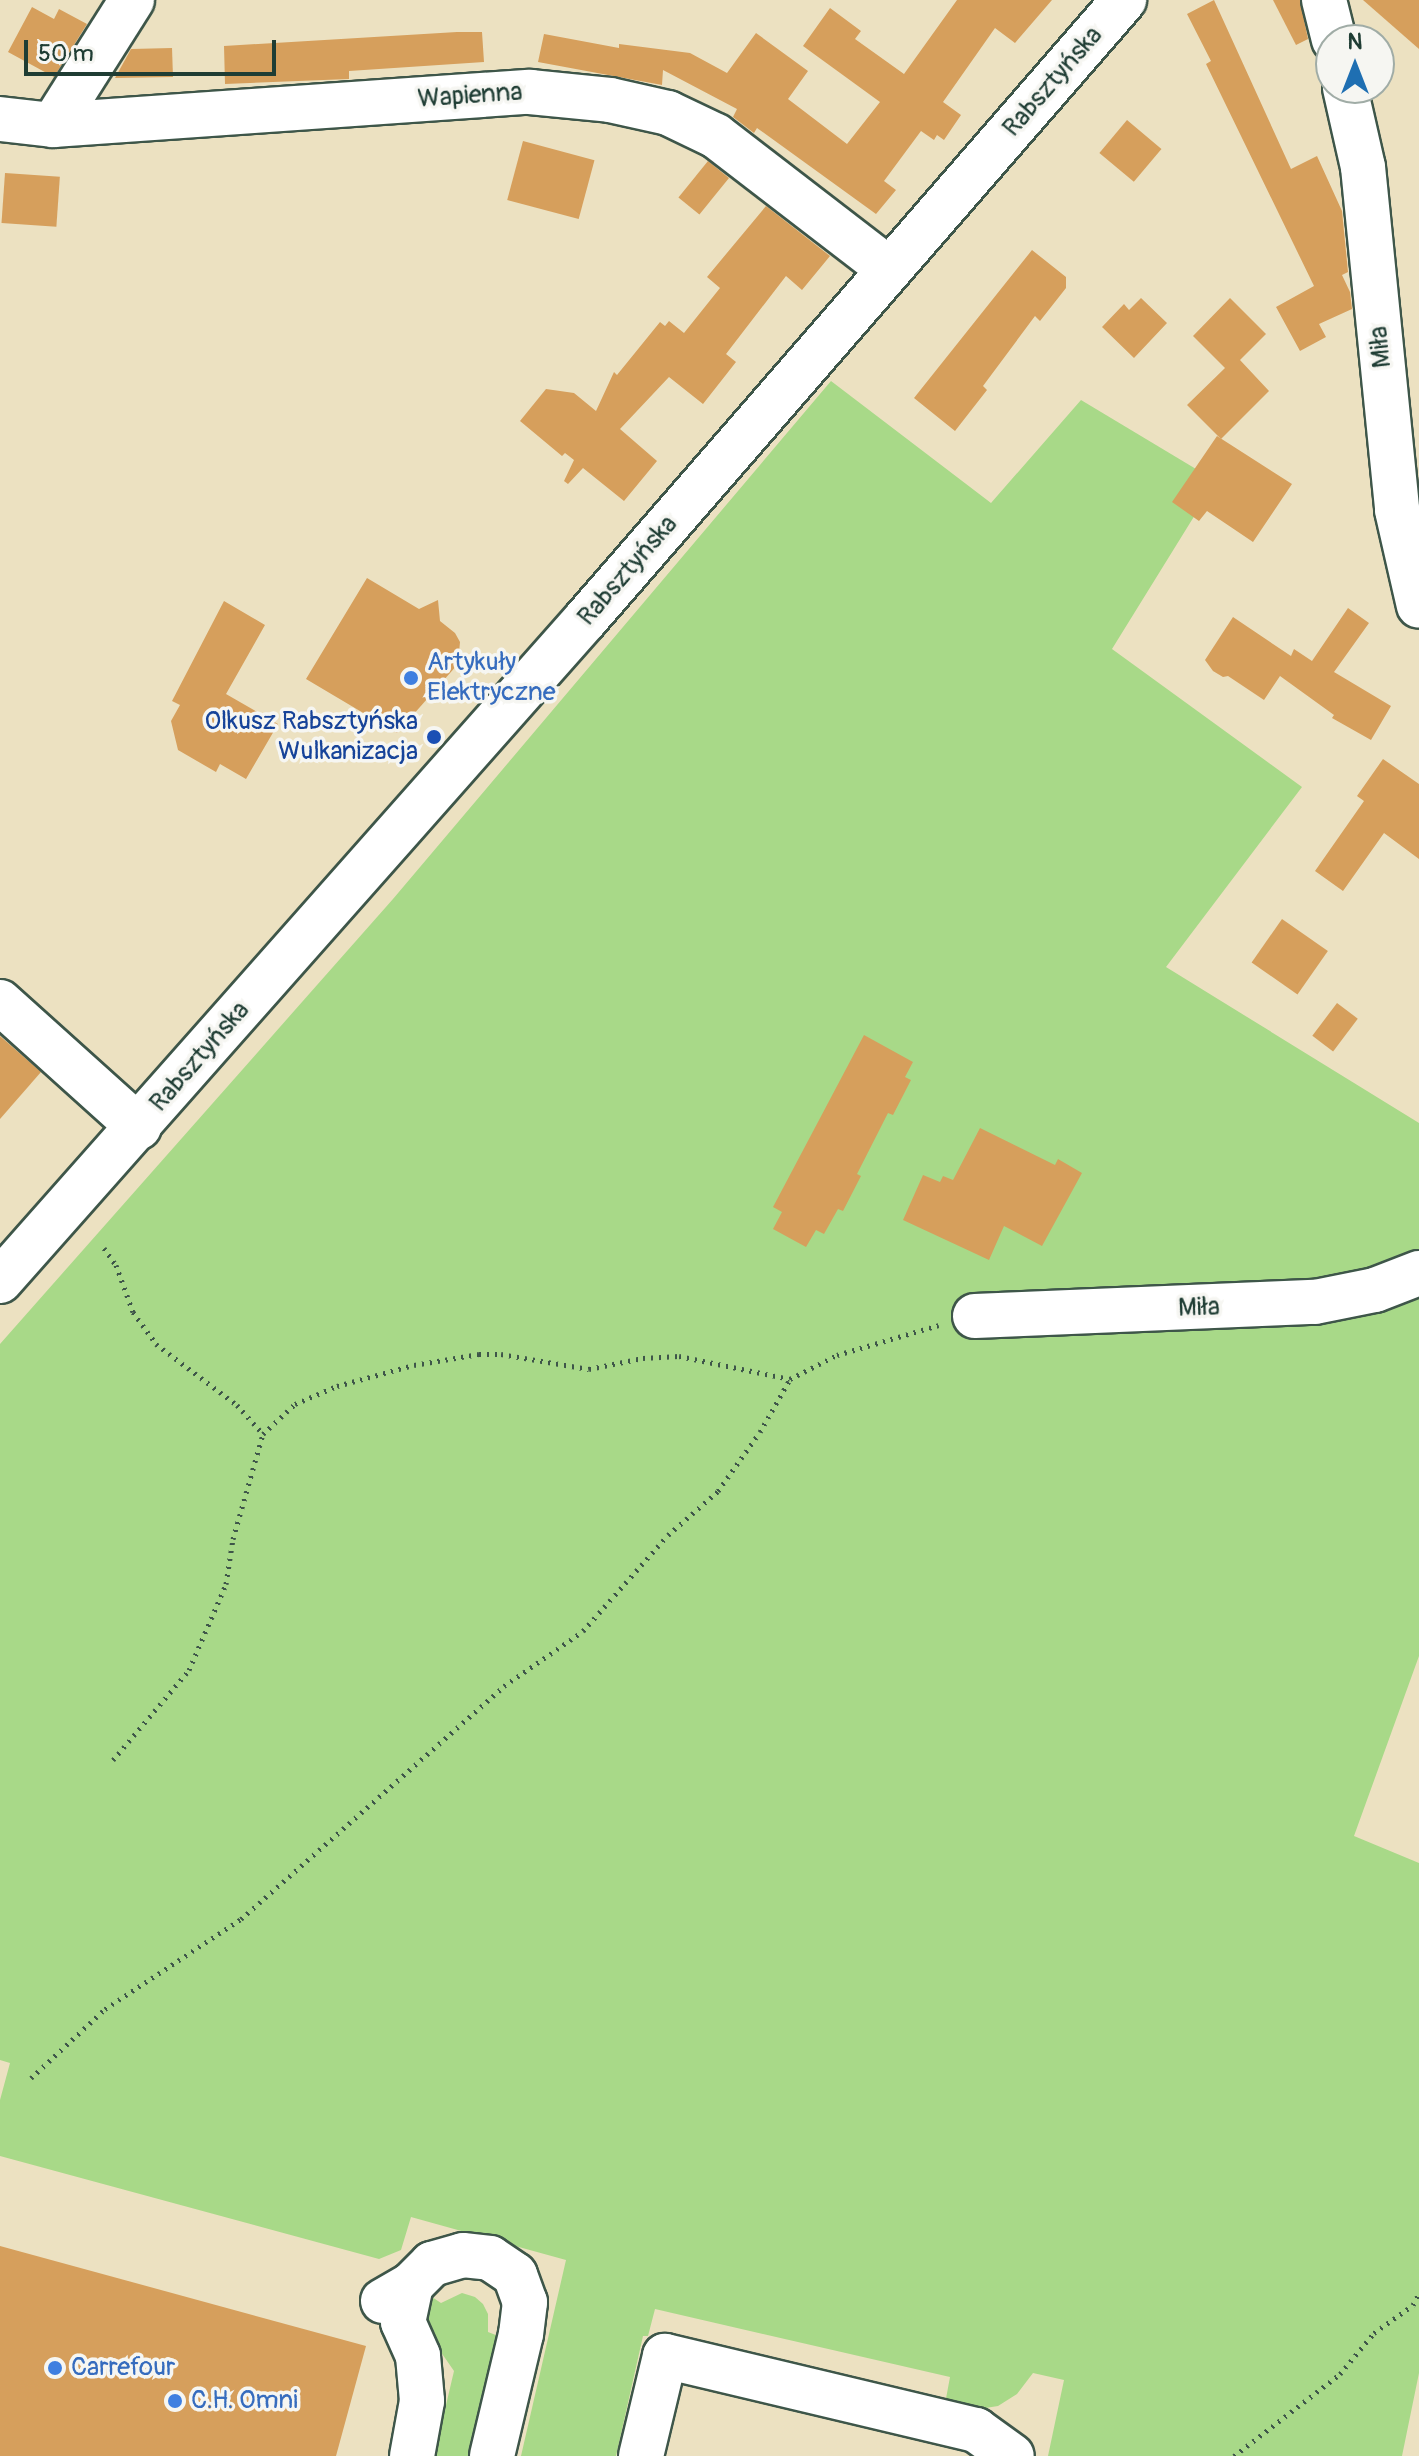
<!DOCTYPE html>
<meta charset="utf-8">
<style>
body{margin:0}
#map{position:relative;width:1419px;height:2456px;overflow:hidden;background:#ece1c1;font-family:Pangolin,sans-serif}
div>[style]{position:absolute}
.green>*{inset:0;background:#a8d988}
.building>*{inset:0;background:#d69f5c;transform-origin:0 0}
.path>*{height:5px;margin-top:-2.5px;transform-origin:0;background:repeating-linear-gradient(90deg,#3e5649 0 2px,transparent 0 8px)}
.roads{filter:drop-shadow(2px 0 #3e5649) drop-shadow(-2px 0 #3e5649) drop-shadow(0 2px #3e5649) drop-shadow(0 -2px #3e5649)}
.minor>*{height:44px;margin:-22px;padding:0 22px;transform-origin:22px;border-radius:22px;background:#fff}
.dots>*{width:22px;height:22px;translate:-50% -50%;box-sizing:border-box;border:4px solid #f6f6f2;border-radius:50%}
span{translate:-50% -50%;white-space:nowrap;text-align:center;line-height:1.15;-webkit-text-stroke:7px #f6f6f2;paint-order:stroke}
.street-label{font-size:26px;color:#1f3d34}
.shop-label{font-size:26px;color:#366cbe}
.left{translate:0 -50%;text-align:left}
.transit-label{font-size:26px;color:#164399}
.right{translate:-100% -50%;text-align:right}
.north{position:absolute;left:1315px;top:24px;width:80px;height:80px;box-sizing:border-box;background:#f6f6f2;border:2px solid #a0aca6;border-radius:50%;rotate:0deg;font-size:22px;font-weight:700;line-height:32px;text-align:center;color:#1f3d34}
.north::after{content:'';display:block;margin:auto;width:28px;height:36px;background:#1f6fb2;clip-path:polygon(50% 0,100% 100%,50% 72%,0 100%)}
.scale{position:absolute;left:24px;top:40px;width:252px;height:36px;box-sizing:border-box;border:4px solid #1f3d34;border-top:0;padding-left:10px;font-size:24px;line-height:28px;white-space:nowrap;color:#1f3d34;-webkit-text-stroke:6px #f6f6f2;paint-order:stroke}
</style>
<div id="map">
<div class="green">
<i style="clip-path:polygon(831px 381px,991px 503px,1081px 400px,1216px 481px,1112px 649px,1302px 787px,1166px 967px,1419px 1123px,1419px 1656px,1354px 1836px,1419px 1863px,1419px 2373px,1402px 2456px,1048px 2456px,1064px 2380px,1033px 2373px,1017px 2394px,998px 2406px,973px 2410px,945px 2404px,950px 2377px,655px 2309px,648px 2336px,643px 2336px,616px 2456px,521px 2456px,566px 2260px,411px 2217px,401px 2250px,379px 2259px,0 2156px,0 2100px,10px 2063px,0 2060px,0 1344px,393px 899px)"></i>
<i style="clip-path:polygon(462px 2293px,475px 2297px,483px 2304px,488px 2314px,488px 2332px,501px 2337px,473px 2456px,434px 2456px,454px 2371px,436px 2345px,426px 2313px,432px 2297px,441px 2303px)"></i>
</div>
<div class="building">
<i style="clip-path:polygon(957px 0,1052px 0,1015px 43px,995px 28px,943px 102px,961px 115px,944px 140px,937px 135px,934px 140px,921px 131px,884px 181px,896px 190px,876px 214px,757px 128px,754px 133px,733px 117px,737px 109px,663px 70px,662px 85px,538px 62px,544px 34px,619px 48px,619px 44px,690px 53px,727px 73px,756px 33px,808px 71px,788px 99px,847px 144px,880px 102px,803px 46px,830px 8px,861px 31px,855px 39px,904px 74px)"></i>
<i style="clip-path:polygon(1214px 0,1291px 169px,1317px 156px,1342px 211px,1348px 272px,1342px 275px,1350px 292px,1352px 309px,1319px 324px,1326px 337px,1300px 351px,1276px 307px,1314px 286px,1206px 64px,1211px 61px,1187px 14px)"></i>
<i style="clip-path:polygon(1273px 0,1300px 0,1308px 39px,1296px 45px)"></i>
<i style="clip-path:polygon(1363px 0,1419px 0,1419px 49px)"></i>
<i style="clip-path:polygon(32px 7px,54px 19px,59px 9px,87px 24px,54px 77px,8px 52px)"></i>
<i style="clip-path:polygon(457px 32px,482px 32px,484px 62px,349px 71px,349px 79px,225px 84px,224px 46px)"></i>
<i style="clip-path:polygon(172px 48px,173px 77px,115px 78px,131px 49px)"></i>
<i style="left:1127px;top:120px;width:45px;height:43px;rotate:40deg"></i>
<i style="left:523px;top:141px;width:74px;height:61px;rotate:15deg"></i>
<i style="left:708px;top:161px;width:27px;height:47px;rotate:39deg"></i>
<i style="left:5px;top:173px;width:55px;height:50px;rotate:4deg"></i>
<i style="clip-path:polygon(766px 206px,830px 256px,802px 290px,786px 276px,726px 354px,736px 362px,703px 404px,669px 377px,620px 429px,657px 461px,624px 501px,583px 468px,568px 484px,564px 481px,574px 460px,565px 453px,562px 456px,520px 421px,546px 389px,574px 393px,596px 411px,614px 372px,617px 375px,660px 322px,665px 326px,669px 321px,684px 333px,720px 288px,707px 277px)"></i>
<i style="clip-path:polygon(1032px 250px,1066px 277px,1066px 288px,1040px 321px,1035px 316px,983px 386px,987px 390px,955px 431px,914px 398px)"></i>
<i style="clip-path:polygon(1141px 298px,1167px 323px,1134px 358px,1102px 327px,1124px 304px,1129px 310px)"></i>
<i style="clip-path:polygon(1230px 298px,1266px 334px,1240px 360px,1269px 391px,1221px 439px,1187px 405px,1225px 368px,1193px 336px)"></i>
<i style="clip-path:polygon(1217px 436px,1292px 484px,1253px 542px,1207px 511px,1199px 521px,1172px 502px)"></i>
<i style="clip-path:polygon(367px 578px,419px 609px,438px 600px,440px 621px,455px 633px,460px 642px,458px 664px,397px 733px,306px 679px)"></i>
<i style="clip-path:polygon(224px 601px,265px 625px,226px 694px,278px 724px,246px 779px,220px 764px,216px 772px,178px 750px,171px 721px,180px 705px,172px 701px)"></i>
<i style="clip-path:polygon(1348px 608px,1369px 623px,1334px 672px,1391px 706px,1371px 740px,1332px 718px,1334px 715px,1280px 676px,1264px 700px,1228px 676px,1223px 677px,1213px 671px,1205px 660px,1233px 617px,1291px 656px,1294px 649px,1312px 661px)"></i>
<i style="clip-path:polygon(1383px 759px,1419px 784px,1419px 859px,1384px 833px,1343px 891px,1315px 871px,1364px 801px,1357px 796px)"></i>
<i style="left:1282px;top:919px;width:56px;height:53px;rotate:35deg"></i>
<i style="left:1337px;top:1003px;width:26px;height:41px;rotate:37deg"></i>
<i style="clip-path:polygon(864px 1035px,913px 1062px,905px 1077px,911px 1080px,893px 1115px,888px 1113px,857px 1174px,861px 1176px,843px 1211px,838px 1209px,824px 1234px,816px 1230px,806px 1247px,773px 1229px,782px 1212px,773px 1207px)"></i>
<i style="clip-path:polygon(0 1036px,41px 1072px,0 1119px)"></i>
<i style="clip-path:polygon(980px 1128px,1055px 1165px,1058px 1159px,1082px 1173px,1042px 1246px,1004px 1226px,989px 1260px,903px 1220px,923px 1175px,940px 1182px,943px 1176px,953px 1180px)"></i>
<i style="clip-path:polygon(0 2246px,366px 2346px,336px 2456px,0 2456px)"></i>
</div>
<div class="path">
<i style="left:104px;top:1248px;width:21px;rotate:55deg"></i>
<i style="left:116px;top:1265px;width:50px;rotate:70.1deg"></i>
<i style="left:133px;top:1312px;width:39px;rotate:54deg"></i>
<i style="left:156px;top:1344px;width:101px;rotate:37deg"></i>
<i style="left:237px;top:1405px;width:39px;rotate:48deg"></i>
<i style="left:113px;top:1760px;width:118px;rotate:-49.8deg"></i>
<i style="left:189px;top:1670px;width:94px;rotate:-66.7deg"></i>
<i style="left:226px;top:1584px;width:46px;rotate:-81.2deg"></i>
<i style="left:233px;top:1539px;width:109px;rotate:-74.1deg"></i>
<i style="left:263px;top:1434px;width:44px;rotate:-43.2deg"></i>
<i style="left:295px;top:1404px;width:46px;rotate:-23.2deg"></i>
<i style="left:337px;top:1386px;width:80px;rotate:-15.3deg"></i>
<i style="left:414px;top:1365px;width:66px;rotate:-9.6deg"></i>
<i style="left:479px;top:1354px;width:22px"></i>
<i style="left:501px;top:1354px;width:89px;rotate:9.7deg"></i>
<i style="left:589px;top:1369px;width:55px;rotate:-11.5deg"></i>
<i style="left:643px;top:1358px;width:36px;rotate:-3deg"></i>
<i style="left:679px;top:1356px;width:113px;rotate:11.7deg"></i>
<i style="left:31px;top:2078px;width:101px;rotate:-43deg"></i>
<i style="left:105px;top:2009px;width:163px;rotate:-33.5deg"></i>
<i style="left:241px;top:1919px;width:351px;rotate:-41.5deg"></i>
<i style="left:504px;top:1686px;width:96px;rotate:-34.8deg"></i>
<i style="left:583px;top:1631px;width:128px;rotate:-48.5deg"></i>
<i style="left:668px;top:1535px;width:67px;rotate:-41.3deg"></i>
<i style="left:718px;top:1491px;width:72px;rotate:-54.6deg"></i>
<i style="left:760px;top:1432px;width:61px;rotate:-60.5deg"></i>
<i style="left:790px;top:1379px;width:53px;rotate:-27.1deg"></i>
<i style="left:837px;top:1355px;width:106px;rotate:-16.4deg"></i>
<i style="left:1234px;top:2456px;width:134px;rotate:-37.7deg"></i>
<i style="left:1340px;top:2374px;width:53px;rotate:-50.3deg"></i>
<i style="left:1374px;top:2333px;width:48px;rotate:-35.7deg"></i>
<i style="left:1413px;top:2305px;width:13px;rotate:-63deg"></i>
</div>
<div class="roads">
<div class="minor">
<i style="left:1324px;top:0;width:41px;rotate:76deg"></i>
<i style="left:1345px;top:88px;width:81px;rotate:77.2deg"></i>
<i style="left:1363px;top:167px;width:345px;rotate:84.3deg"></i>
<i style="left:1397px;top:510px;width:98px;rotate:77.1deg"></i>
<i style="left:0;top:119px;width:53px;rotate:6.5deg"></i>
<i style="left:53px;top:125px;width:478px;rotate:-4deg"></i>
<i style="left:530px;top:92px;width:80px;rotate:5.7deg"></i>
<i style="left:610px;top:100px;width:59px;rotate:12.6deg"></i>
<i style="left:668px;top:113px;width:53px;rotate:25.6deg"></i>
<i style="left:716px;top:136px;width:218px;rotate:37.6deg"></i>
<i style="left:53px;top:125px;width:148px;rotate:-57.7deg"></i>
<i style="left:0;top:1002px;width:187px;rotate:42deg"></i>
<i style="left:0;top:1281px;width:883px;rotate:-48.49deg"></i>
<i style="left:585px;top:620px;width:822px;rotate:-49deg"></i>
<i style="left:975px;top:1316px;width:340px;rotate:-2.4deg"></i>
<i style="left:1315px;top:1302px;width:61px;rotate:-11.3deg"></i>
<i style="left:1375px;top:1290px;width:47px;rotate:-21.1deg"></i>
<i style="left:411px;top:2285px;width:38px;rotate:102deg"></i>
<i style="left:403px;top:2322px;width:37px;rotate:66deg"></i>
<i style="left:418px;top:2356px;width:45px;rotate:84.9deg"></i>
<i style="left:422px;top:2401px;width:56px;rotate:100.3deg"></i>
<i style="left:383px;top:2301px;width:32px;rotate:-30deg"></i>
<i style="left:411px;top:2285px;width:30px;rotate:-45deg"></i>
<i style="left:432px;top:2264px;width:32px;rotate:-16deg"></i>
<i style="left:463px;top:2255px;width:27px;rotate:6deg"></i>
<i style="left:490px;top:2258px;width:30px;rotate:34deg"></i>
<i style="left:515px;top:2275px;width:29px;rotate:70deg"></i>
<i style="left:525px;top:2302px;width:32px;rotate:97deg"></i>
<i style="left:521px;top:2334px;width:125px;rotate:103.4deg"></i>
<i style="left:641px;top:2456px;width:103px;rotate:-76.5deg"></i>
<i style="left:665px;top:2356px;width:320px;rotate:13.4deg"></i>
<i style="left:976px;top:2430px;width:44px;rotate:35.8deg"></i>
</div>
</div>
<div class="dots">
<i style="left:411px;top:678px;background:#3f7fe0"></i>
<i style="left:434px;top:737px;background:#1a4fb4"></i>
<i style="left:55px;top:2368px;background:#3f7fe0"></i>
<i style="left:175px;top:2401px;background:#3f7fe0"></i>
</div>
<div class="street-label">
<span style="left:1053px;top:82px;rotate:-49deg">Rabsztyńska</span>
<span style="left:470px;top:96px;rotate:-4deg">Wapienna</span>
<span style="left:1381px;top:347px;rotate:-96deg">Miła</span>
<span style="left:628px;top:571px;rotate:-49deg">Rabsztyńska</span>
<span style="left:200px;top:1057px;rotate:-49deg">Rabsztyńska</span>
<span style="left:1199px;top:1308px;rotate:-2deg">Miła</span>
</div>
<div class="shop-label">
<span class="left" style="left:427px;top:678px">Artykuły<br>Elektryczne</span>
<span class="left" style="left:71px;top:2368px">Carrefour</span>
<span class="left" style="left:191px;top:2401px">C.H. Omni</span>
</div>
<div class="transit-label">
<span class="right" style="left:418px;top:737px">Olkusz Rabsztyńska<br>Wulkanizacja</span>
</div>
<div class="north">N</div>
<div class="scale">50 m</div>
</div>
